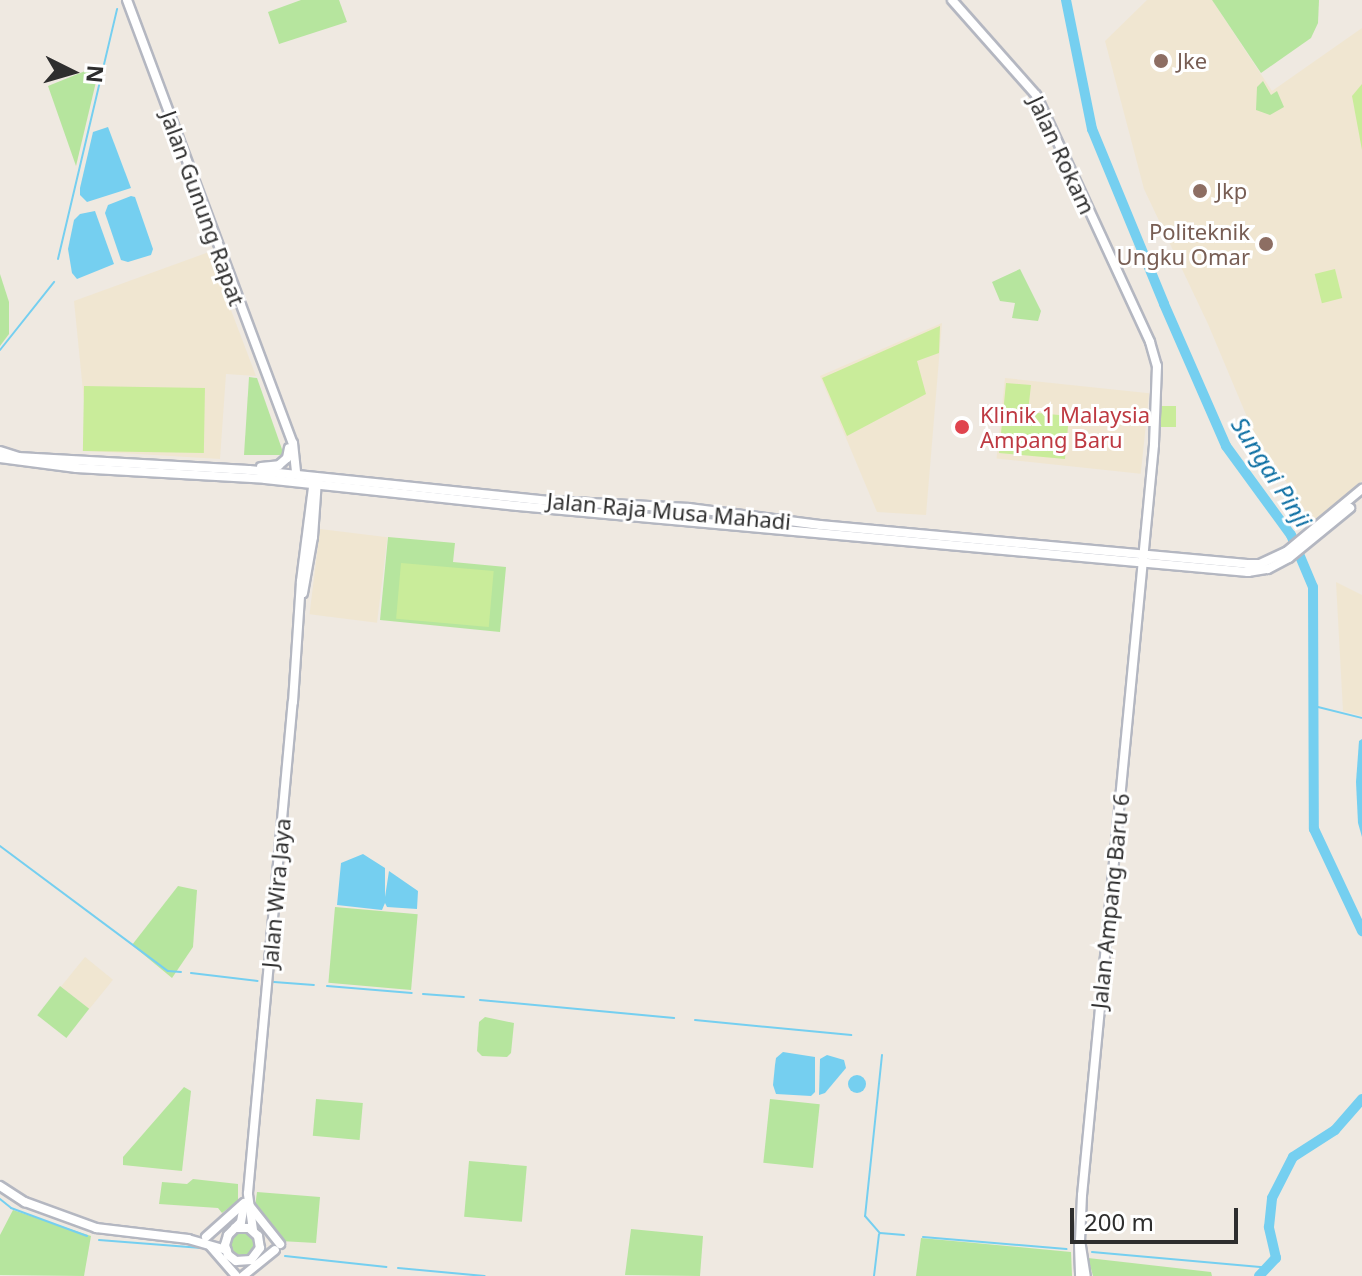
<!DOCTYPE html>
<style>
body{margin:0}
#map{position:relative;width:1362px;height:1276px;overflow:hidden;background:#efe9e1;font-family:"Noto Sans",sans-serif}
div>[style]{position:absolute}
.education>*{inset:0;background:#f0e6d1;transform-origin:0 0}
.green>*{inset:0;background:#b6e59e;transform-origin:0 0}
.round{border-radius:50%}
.pitch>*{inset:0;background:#c9ec9a;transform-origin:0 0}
.water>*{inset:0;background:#75cff0}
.stream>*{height:2px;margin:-1px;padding:0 1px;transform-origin:1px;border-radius:1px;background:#75cff0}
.river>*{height:10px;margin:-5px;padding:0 5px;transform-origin:5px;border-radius:5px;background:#75cff0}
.roads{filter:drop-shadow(2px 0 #b4b7c1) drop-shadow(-2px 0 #b4b7c1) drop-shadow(0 2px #b4b7c1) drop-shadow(0 -2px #b4b7c1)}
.secondary>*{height:8px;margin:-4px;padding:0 4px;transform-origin:4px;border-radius:4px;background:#fff}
.dots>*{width:22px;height:22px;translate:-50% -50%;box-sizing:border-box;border:4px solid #fff;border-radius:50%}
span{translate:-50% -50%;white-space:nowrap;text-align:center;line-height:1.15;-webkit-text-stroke:6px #fff;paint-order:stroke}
.education-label{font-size:22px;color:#785e54}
.left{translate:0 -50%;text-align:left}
.right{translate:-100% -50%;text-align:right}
.street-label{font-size:22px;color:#2e2e2e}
.health-label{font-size:22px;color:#be3a42}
.water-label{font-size:24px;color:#0d6fa3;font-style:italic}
.north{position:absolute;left:32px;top:32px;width:80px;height:80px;-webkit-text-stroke:6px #fff;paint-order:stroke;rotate:95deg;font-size:22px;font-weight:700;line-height:32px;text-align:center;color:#2e2e2e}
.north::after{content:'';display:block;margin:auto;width:28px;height:36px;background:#2e2e2e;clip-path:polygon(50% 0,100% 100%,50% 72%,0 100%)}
.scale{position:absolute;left:1070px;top:1208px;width:168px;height:36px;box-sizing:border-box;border:4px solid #2e2e2e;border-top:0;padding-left:10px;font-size:24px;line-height:28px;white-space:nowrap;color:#2e2e2e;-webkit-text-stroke:6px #fff;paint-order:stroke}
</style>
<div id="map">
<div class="education">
<i style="clip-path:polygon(1147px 0,1212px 0,1272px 91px,1362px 28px,1362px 481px,1314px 523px,1255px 436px,1208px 324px,1144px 189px,1105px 41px)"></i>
<i style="clip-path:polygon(209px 252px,256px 376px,226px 374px,220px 459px,89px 451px,74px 301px)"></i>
<i style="clip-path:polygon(942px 323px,926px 515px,877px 512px,820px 376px)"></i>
<i style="left:1005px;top:378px;width:145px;height:81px;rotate:6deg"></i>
<i style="left:320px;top:529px;width:68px;height:86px;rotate:7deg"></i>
<i style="clip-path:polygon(1336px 582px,1362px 595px,1362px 716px,1343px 711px)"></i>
<i style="left:85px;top:957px;width:36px;height:38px;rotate:39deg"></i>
</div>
<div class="green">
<i style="clip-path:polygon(301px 0,339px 0,347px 22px,279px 44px,268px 12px)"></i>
<i style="clip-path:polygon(1212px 0,1319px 0,1318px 23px,1311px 38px,1261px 73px)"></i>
<i style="clip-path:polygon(100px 65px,76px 166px,48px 86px)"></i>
<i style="clip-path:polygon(1263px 81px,1271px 95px,1277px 91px,1284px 107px,1270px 115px,1256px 110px,1257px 87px)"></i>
<i style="clip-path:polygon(1020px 269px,1041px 311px,1038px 321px,1012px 318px,1015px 303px,1000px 301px,992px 282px)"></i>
<i style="clip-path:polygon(0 274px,9px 302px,9px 334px,0 346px)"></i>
<i style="clip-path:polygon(249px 377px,257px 378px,284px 455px,244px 455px)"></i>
<i style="clip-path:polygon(388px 537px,455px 543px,453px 562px,506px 567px,500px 632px,380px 620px)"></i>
<i style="clip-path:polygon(178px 886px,197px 890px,193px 947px,172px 978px,132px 945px)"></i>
<i style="left:335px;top:907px;width:83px;height:76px;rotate:5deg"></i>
<i style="left:60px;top:986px;width:37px;height:37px;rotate:38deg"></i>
<i style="clip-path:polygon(485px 1017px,514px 1023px,511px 1053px,507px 1057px,482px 1056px,477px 1051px,479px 1022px)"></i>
<i style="clip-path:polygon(184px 1087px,191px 1091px,182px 1171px,123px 1165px,123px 1157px)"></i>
<i style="left:316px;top:1099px;width:47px;height:37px;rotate:5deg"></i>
<i style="left:770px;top:1099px;width:50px;height:64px;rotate:6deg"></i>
<i style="left:469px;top:1161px;width:58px;height:56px;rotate:5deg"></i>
<i style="clip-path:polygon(193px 1179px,238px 1184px,238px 1201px,222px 1213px,218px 1208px,159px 1204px,162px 1182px,187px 1184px)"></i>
<i style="clip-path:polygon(257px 1192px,320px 1197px,316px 1243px,280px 1241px,255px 1207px)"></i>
<i style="clip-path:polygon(13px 1210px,91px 1236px,84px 1276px,0 1275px,0 1235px)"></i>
<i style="clip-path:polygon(631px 1229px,703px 1236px,700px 1276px,625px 1275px)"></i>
<i class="round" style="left:228px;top:1230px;width:28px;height:28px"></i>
<i style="clip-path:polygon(921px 1238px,1071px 1252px,1072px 1276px,916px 1276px)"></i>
<i style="clip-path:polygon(1088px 1258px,1211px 1272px,1212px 1276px,1093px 1276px)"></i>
</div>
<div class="pitch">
<i style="clip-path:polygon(1362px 84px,1362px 150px,1352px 96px)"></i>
<i style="left:1335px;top:269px;width:30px;height:21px;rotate:76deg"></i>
<i style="clip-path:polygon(940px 326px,939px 353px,917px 361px,926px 394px,847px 436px,822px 378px)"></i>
<i style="clip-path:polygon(1006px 383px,1031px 385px,1028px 412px,1069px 416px,1065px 459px,999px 453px)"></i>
<i style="left:84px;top:386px;width:121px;height:65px;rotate:1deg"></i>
<i style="left:1161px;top:406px;width:15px;height:21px"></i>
<i style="left:401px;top:563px;width:93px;height:56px;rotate:5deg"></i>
</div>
<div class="water">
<i style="clip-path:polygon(108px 127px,131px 188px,87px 202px,80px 195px,80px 188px,93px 132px)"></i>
<i style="clip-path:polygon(131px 196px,135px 197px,153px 249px,151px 255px,128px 262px,121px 260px,105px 213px,108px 205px)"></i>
<i style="clip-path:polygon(95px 211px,114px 264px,77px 279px,72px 273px,68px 249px,74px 220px,80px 214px)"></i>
<i style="clip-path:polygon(1362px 739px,1362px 837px,1358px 823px,1356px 782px,1359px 741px)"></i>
<i style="clip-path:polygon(363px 854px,385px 868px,385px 897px,389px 871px,418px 891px,417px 909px,387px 907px,385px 903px,382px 910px,337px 905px,341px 863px)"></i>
<i style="clip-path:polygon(783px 1052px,815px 1057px,815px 1092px,811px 1096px,776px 1094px,773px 1085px,775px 1065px,776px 1058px)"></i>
<i style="clip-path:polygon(827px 1055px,844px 1060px,846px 1068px,825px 1093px,819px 1095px,820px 1059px)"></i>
<i class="round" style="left:848px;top:1075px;width:18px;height:18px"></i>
</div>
<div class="stream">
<i style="left:58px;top:259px;width:257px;rotate:-76.7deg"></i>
<i style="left:0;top:350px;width:87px;rotate:-51.5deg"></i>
<i style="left:1314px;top:706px;width:49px;rotate:14deg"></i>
<i style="left:0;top:846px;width:209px;rotate:36.7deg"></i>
<i style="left:168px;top:971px;width:13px;rotate:4deg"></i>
<i style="left:191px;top:973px;width:67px;rotate:6.8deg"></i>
<i style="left:274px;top:982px;width:40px;rotate:4.3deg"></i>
<i style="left:327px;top:986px;width:85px;rotate:4.7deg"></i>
<i style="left:423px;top:994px;width:41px;rotate:4.2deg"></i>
<i style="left:480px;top:1000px;width:195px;rotate:5.3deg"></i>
<i style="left:695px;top:1020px;width:157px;rotate:5.5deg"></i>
<i style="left:882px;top:1055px;width:162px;rotate:96deg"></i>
<i style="left:865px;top:1216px;width:23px;rotate:49deg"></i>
<i style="left:880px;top:1233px;width:24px;rotate:5deg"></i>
<i style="left:0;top:1199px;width:14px;rotate:39deg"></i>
<i style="left:11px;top:1208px;width:81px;rotate:20.2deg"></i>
<i style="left:923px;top:1237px;width:144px;rotate:4.8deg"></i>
<i style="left:99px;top:1240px;width:103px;rotate:4.4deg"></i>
<i style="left:1092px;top:1252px;width:180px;rotate:5.1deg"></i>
<i style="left:285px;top:1256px;width:102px;rotate:6.2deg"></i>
<i style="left:398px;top:1268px;width:87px;rotate:5.3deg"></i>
<i style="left:874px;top:1276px;width:42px;rotate:-83.2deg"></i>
</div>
<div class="river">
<i style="left:1066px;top:0;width:132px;rotate:78.6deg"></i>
<i style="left:1092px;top:129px;width:189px;rotate:67.6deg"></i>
<i style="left:1164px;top:304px;width:155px;rotate:66.4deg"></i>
<i style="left:1226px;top:446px;width:110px;rotate:53.9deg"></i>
<i style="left:1291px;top:535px;width:56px;rotate:67.1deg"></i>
<i style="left:1313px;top:587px;width:242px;rotate:89.8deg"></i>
<i style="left:1314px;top:829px;width:113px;rotate:64.8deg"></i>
<i style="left:1259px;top:1276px;width:25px;rotate:-47deg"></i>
<i style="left:1276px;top:1258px;width:32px;rotate:-103deg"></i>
<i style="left:1269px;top:1227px;width:29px;rotate:-84deg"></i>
<i style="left:1272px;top:1198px;width:46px;rotate:-62.9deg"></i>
<i style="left:1293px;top:1157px;width:50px;rotate:-32.7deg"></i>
<i style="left:1335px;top:1130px;width:41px;rotate:-48.9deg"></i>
</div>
<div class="roads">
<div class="secondary">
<i style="left:127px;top:0;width:473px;rotate:69.5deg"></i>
<i style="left:293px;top:443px;width:31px;rotate:84deg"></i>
<i style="left:952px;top:0;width:127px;rotate:48.5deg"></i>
<i style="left:1036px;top:95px;width:272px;rotate:65.2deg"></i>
<i style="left:1150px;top:342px;width:25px;rotate:74deg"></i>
<i style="left:1157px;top:366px;width:79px;rotate:92.2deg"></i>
<i style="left:1154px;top:445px;width:753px;rotate:95.48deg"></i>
<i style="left:1082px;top:1195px;width:45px;rotate:92.5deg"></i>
<i style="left:1080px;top:1240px;width:36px;rotate:81deg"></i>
<i style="left:0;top:451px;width:19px;rotate:18deg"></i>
<i style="left:18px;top:457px;width:231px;rotate:3.2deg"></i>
<i style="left:249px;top:470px;width:302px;rotate:5.9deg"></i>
<i style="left:549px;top:501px;width:140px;rotate:2.9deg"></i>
<i style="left:689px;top:508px;width:132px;rotate:7.4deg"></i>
<i style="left:820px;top:525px;width:429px;rotate:5.2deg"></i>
<i style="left:1247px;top:564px;width:13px"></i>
<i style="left:1260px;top:564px;width:29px;rotate:-25deg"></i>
<i style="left:1286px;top:552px;width:99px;rotate:-39.7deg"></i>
<i style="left:0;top:458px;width:77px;rotate:7.5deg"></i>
<i style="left:76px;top:468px;width:189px;rotate:3.3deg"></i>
<i style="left:265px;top:479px;width:254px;rotate:6.1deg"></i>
<i style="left:518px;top:506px;width:733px;rotate:5.17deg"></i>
<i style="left:1248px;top:572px;width:20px;rotate:-9deg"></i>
<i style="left:1268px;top:569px;width:24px;rotate:-28deg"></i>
<i style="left:1289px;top:558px;width:79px;rotate:-39.3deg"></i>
<i style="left:261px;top:467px;width:18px;rotate:-6deg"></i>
<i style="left:279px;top:465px;width:11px;rotate:-41deg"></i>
<i style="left:287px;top:458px;width:10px;rotate:-79deg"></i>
<i style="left:303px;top:593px;width:57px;rotate:-79.9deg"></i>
<i style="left:313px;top:537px;width:57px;rotate:-86deg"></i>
<i style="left:0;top:1186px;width:30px;rotate:33deg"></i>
<i style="left:25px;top:1202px;width:76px;rotate:20.1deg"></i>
<i style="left:96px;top:1228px;width:93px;rotate:6.8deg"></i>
<i style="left:188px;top:1239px;width:40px;rotate:16deg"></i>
<i style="left:249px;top:1205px;width:50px;rotate:51.5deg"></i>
<i style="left:235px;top:1228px;width:14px"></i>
<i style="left:249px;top:1228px;width:12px;rotate:42deg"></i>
<i style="left:258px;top:1236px;width:12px;rotate:81deg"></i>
<i style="left:260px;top:1248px;width:15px;rotate:127deg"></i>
<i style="left:251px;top:1260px;width:15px;rotate:176deg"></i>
<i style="left:236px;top:1261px;width:10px;rotate:-143deg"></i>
<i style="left:228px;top:1255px;width:10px;rotate:-107deg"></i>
<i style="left:225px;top:1245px;width:10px;rotate:-73deg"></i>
<i style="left:228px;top:1235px;width:18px;rotate:-45deg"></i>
<i style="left:241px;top:1222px;width:17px;rotate:-80deg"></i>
<i style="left:253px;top:1230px;width:37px;rotate:-98deg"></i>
<i style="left:248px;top:1193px;width:493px;rotate:-84.8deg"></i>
<i style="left:293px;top:702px;width:121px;rotate:-86.2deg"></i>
<i style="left:301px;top:581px;width:102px;rotate:-82.7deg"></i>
<i style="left:206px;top:1237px;width:51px;rotate:-41.8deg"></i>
<i style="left:1079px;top:1245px;width:31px;rotate:88deg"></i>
<i style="left:211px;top:1247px;width:38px;rotate:49deg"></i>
<i style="left:243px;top:1276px;width:41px;rotate:-39.1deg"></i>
</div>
</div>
<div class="dots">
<i style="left:1161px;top:61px;background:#8d6e63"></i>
<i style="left:1200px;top:191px;background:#8d6e63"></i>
<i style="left:1266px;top:244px;background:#8d6e63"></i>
<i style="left:962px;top:427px;background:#e0444e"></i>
</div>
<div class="education-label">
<span class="left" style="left:1177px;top:61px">Jke</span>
<span class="left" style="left:1216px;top:191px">Jkp</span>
<span class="right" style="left:1250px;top:244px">Politeknik<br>Ungku Omar</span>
</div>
<div class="street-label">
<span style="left:1062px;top:155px;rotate:65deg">Jalan Rokam</span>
<span style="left:203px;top:208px;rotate:70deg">Jalan Gunung Rapat</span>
<span style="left:669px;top:511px;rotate:5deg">Jalan Raja Musa Mahadi</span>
<span style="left:276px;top:893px;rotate:-85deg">Jalan Wira Jaya</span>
<span style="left:1110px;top:901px;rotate:-84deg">Jalan Ampang Baru 6</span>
</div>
<div class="health-label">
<span class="left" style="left:980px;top:427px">Klinik 1 Malaysia<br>Ampang Baru</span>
</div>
<div class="water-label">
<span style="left:1272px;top:472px;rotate:57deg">Sungai Pinji</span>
</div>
<div class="north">N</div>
<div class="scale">200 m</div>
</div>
